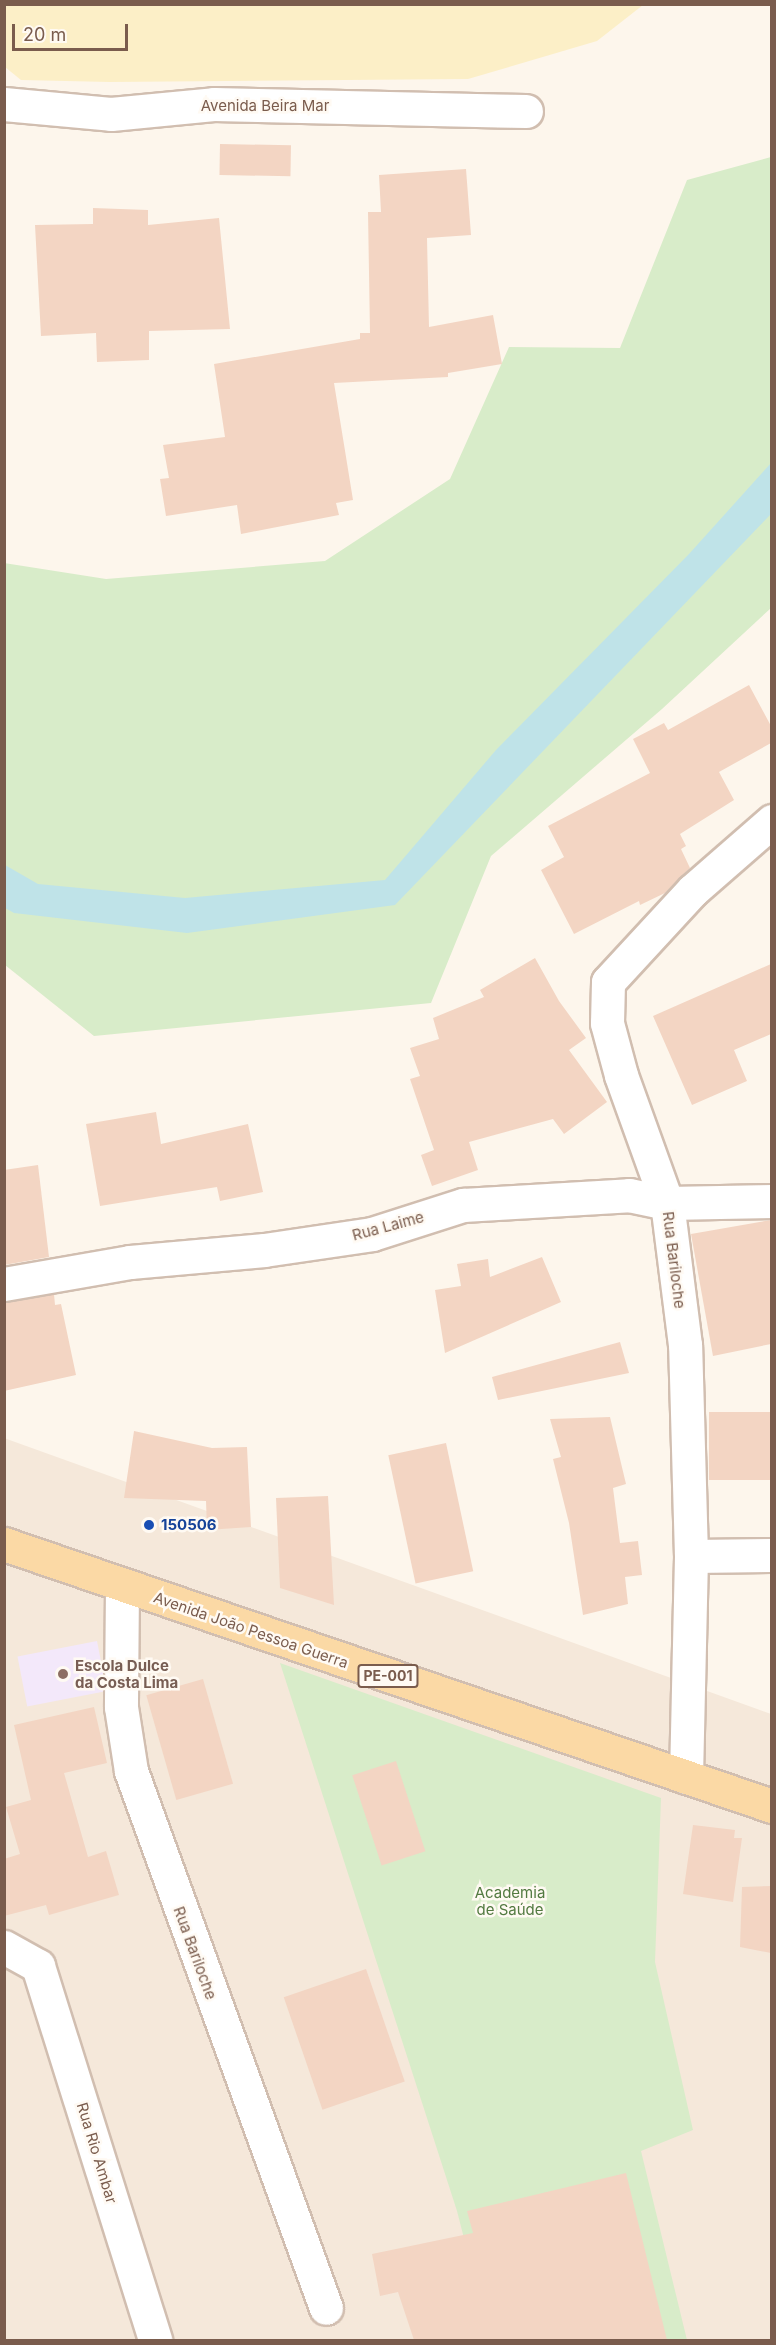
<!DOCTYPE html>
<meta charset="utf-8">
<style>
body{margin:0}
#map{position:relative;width:776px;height:2345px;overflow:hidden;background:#fdf6ec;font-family:Inter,sans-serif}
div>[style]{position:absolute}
.residential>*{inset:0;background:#f5e8da}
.education>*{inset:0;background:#f3e8fa;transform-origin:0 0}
.green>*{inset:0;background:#d8ecc9}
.sand>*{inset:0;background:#fcefc7}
.water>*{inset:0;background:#bfe3e8}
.building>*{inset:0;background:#f3d5c3;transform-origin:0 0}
.roads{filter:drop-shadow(2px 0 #d1beb0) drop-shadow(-2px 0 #d1beb0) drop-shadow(0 2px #d1beb0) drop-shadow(0 -2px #d1beb0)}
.minor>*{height:33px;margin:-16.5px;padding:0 16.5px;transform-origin:16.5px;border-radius:16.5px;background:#fff}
.primary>*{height:33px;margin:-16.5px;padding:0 16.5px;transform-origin:16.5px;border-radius:16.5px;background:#fbd9a5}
.dots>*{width:16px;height:16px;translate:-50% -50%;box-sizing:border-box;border:3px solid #fffaf3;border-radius:50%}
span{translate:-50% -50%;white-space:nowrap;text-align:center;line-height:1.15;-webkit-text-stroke:5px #fffaf3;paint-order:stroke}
.shield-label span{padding:2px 4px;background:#fffaf3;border:2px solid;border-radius:4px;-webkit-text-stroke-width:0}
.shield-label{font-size:14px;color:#7a5c4d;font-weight:700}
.street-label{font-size:15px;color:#7a5c4d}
.transit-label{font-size:15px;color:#164399;font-weight:700}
.left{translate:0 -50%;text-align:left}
.education-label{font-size:15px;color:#785e54;font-weight:700}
.park-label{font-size:15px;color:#537a41}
.frame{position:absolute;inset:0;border:6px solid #7a5c4d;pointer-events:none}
.scale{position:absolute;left:12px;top:24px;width:116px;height:27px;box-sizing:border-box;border:3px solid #7a5c4d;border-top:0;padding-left:8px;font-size:18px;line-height:21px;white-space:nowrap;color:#7a5c4d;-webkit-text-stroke:4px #fffaf3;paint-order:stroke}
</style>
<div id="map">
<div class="residential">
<i style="clip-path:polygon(4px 1438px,771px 1714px,771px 2340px,5px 2340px)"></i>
</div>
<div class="education">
<i style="left:97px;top:1641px;width:51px;height:81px;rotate:79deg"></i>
</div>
<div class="green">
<i style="clip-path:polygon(771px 157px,771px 608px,662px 709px,491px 856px,431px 1003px,94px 1036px,5px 965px,4px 563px,106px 579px,325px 561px,450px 479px,509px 347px,620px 348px,687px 180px)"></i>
<i style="clip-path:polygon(280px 1663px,661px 1798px,655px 1962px,693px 2130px,641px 2151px,687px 2340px,490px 2340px,457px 2211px)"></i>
</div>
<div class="sand">
<i style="clip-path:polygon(4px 5px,5px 4px,643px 5px,597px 41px,468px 79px,110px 82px,21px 80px,5px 67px)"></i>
</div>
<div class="water">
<i style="clip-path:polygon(771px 463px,771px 514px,395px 905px,187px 933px,14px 913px,5px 908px,5px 865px,38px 884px,185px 898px,385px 880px,496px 750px,689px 554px)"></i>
</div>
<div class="building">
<i style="left:220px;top:144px;width:71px;height:31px;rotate:1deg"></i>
<i style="clip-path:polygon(466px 169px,471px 235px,427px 238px,429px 327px,493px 315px,502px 364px,448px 373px,448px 377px,334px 383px,353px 500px,336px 503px,339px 515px,241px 534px,237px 505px,166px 516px,160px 479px,169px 478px,163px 445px,225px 437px,214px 364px,360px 339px,360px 333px,370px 333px,368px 212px,381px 212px,379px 175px)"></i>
<i style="clip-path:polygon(93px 208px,148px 210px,148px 225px,219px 218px,230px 329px,149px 331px,149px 360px,97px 362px,96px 333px,41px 336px,35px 225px,93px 224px)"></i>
<i style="clip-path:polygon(749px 685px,771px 726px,771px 743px,719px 772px,734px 800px,680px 834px,686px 846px,681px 849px,690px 868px,665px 893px,640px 905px,639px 901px,574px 934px,541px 870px,564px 857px,548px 826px,650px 773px,633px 739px,664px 723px,668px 730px)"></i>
<i style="clip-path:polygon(535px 958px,559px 1001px,586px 1038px,569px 1050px,607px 1102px,564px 1134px,553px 1119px,469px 1142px,478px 1170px,432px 1186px,421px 1155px,434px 1150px,410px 1079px,420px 1076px,410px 1048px,439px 1039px,433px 1018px,484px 997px,480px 990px)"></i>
<i style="clip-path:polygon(771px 964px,771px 1034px,734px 1050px,747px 1081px,692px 1105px,653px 1016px)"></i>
<i style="clip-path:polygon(156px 1112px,161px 1144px,248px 1124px,263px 1192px,220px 1201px,217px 1187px,100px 1206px,86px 1124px)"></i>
<i style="clip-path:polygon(38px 1165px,49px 1257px,4px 1265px,4px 1170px)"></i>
<i style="clip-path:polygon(771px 1220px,771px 1344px,713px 1356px,691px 1234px)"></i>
<i style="clip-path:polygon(542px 1257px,561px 1302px,445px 1353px,435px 1290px,461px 1286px,457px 1264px,488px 1259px,490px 1277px)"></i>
<i style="clip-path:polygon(54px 1294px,55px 1305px,61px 1304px,76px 1375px,4px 1391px,4px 1302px)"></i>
<i style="clip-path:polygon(620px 1342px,629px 1373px,498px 1400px,492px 1377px)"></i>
<i style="left:771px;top:1412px;width:68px;height:62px;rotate:90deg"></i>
<i style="clip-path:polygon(610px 1417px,626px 1484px,613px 1488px,620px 1543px,638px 1541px,642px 1575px,625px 1577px,628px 1604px,583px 1615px,569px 1523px,553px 1459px,561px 1457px,550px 1419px)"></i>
<i style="clip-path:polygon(134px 1431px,212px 1448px,247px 1447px,251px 1527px,207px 1530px,206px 1501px,124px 1498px)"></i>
<i style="left:446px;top:1443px;width:131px;height:59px;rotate:78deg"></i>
<i style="clip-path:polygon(328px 1496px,334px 1605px,280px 1588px,276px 1498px)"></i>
<i style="left:203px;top:1679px;width:109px;height:59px;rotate:74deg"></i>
<i style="clip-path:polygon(94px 1707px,107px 1763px,64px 1773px,88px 1857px,106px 1851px,119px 1895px,49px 1915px,46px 1905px,4px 1916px,4px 1859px,20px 1854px,6px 1807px,31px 1800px,14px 1725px)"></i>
<i style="left:396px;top:1761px;width:95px;height:46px;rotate:72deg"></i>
<i style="clip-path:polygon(693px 1825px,735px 1830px,734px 1838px,742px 1838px,733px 1902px,683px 1894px)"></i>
<i style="clip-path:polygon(771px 1886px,771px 1953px,740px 1947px,742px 1887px)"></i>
<i style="left:366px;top:1969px;width:119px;height:87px;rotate:71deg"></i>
<i style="clip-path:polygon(626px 2173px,667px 2340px,414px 2340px,398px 2292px,380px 2296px,372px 2254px,473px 2233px,467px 2211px)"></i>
</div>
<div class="roads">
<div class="minor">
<i style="left:4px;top:104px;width:107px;rotate:5.3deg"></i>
<i style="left:111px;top:114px;width:103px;rotate:-5.5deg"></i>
<i style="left:214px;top:104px;width:312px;rotate:1.3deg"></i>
<i style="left:4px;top:1284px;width:128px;rotate:-9.9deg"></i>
<i style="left:130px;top:1262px;width:135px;rotate:-5.1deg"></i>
<i style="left:264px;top:1250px;width:109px;rotate:-8.4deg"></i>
<i style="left:372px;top:1234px;width:96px;rotate:-17.7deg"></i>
<i style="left:463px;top:1205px;width:166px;rotate:-3.4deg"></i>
<i style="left:629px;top:1195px;width:39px;rotate:12deg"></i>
<i style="left:667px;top:1203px;width:105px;rotate:-1.1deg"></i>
<i style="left:691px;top:1556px;width:81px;rotate:-0.7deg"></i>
<i style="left:122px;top:1586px;width:121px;rotate:90.5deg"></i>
<i style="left:121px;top:1707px;width:65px;rotate:81.1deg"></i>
<i style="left:131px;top:1771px;width:571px;rotate:70.04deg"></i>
<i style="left:686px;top:1777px;width:221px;rotate:-88.7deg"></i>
<i style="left:691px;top:1556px;width:211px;rotate:-91.6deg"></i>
<i style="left:685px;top:1345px;width:143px;rotate:-97.2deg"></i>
<i style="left:667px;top:1203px;width:136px;rotate:-109.8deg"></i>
<i style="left:621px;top:1075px;width:54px;rotate:-105.1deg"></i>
<i style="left:607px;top:1023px;width:41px;rotate:-88.6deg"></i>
<i style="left:608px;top:982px;width:125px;rotate:-47.3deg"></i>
<i style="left:693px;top:890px;width:105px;rotate:-41.1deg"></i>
<i style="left:4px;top:1947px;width:39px;rotate:29deg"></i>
<i style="left:38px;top:1966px;width:392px;rotate:72.6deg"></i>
</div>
<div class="primary">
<i style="left:4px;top:1544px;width:811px;rotate:18.84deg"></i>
</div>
</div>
<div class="dots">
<i style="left:149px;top:1525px;background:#1a4fb4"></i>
<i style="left:63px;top:1674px;background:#8d6e63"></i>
</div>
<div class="shield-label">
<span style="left:388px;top:1676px">PE-001</span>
</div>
<div class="street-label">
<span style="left:265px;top:106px">Avenida Beira Mar</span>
<span style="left:388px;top:1226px;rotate:-15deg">Rua Laime</span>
<span style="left:674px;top:1260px;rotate:83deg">Rua Bariloche</span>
<span style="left:251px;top:1630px;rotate:19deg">Avenida João Pessoa Guerra</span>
<span style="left:195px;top:1953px;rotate:70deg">Rua Bariloche</span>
<span style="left:97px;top:2153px;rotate:73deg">Rua Rio Ambar</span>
</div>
<div class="transit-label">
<span class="left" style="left:161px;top:1525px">150506</span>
</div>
<div class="education-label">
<span class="left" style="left:75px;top:1674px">Escola Dulce<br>da Costa Lima</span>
</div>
<div class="park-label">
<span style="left:510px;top:1901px">Academia<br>de Saúde</span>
</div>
<div class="frame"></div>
<div class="scale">20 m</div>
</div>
